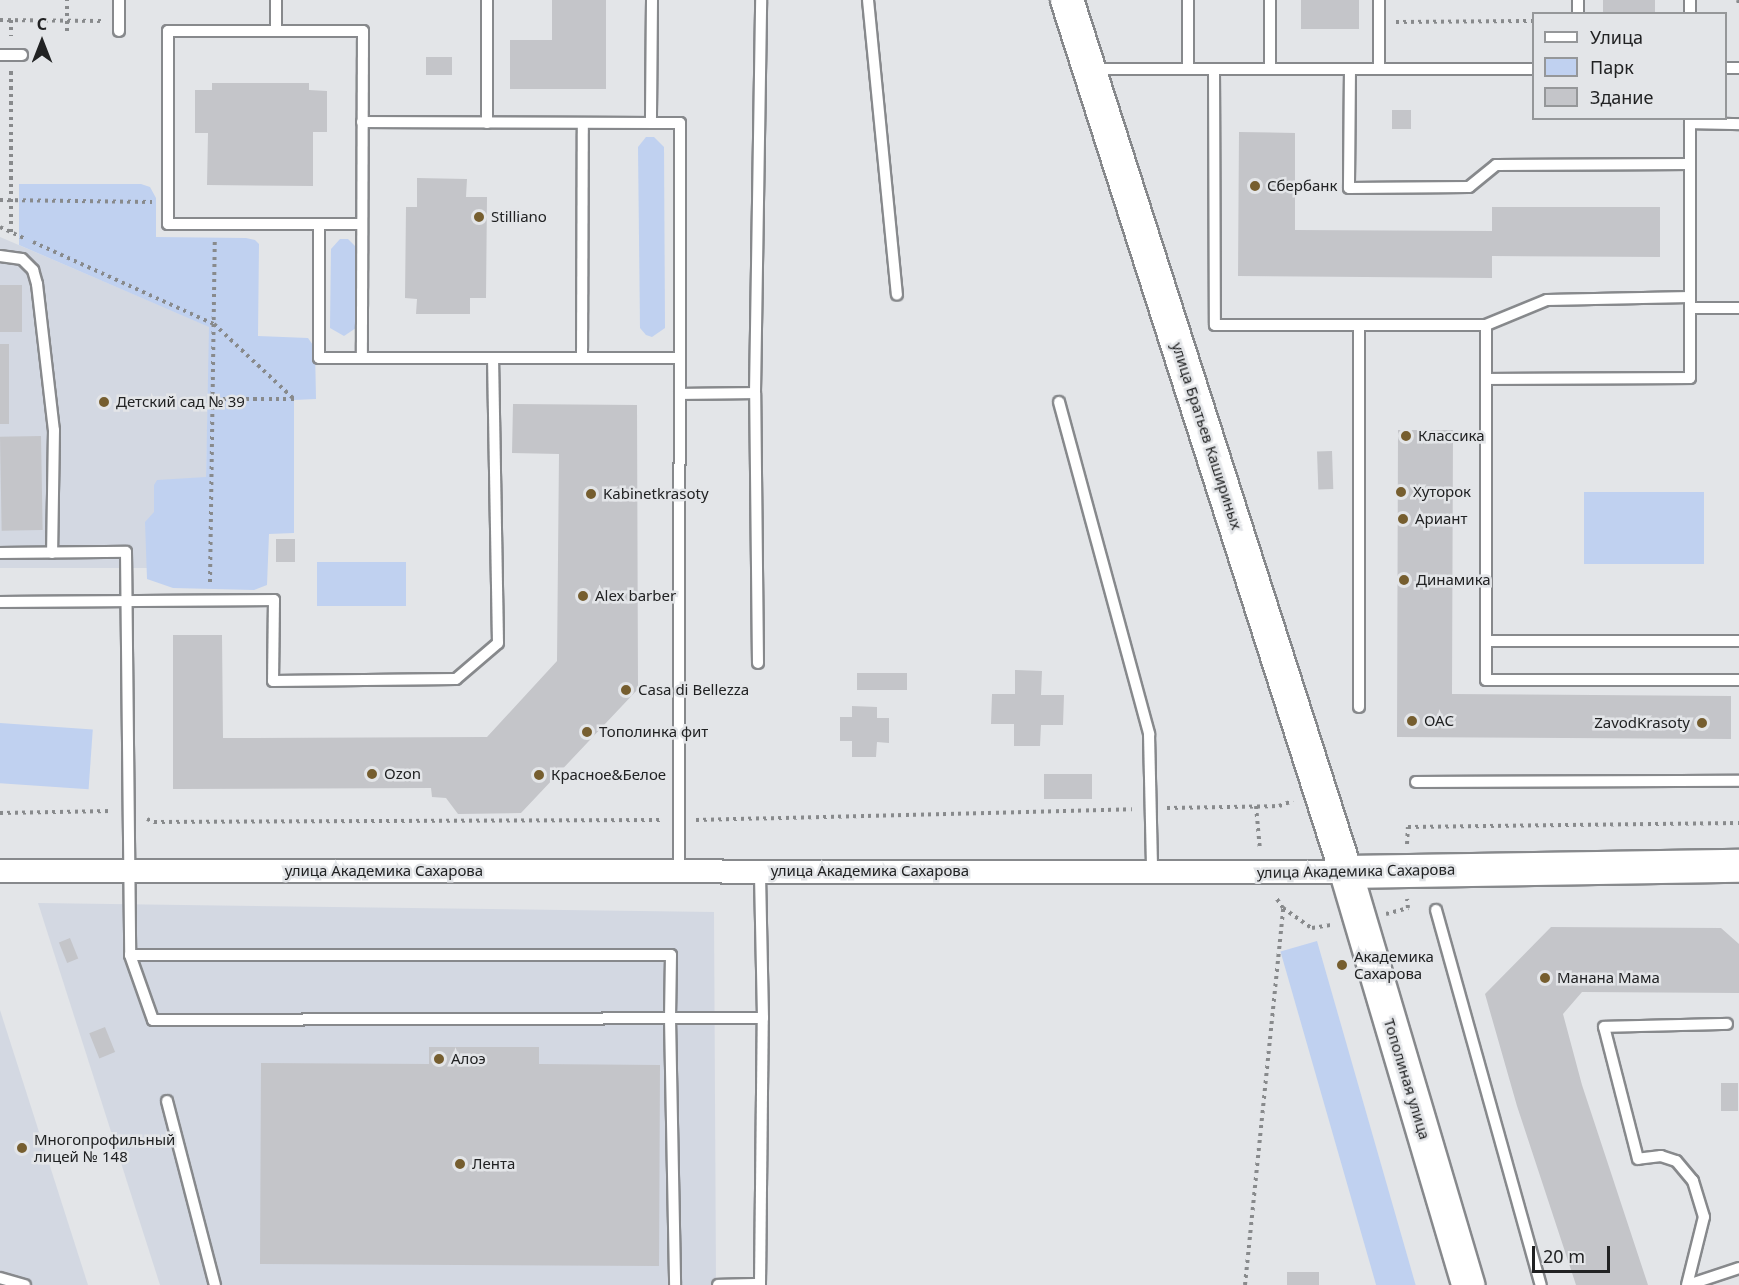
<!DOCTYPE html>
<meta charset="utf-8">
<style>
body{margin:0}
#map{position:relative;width:1739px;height:1285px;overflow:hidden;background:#e3e5e8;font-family:"Noto Sans",sans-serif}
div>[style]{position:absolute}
.built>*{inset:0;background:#d3d8e2}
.green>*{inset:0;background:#c0d1f0;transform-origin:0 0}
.building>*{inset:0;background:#c4c5c9;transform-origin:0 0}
.path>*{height:4px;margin-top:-2px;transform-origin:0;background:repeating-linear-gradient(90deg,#888a8c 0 3px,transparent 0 7.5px)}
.roads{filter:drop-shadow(2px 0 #87898c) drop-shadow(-2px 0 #87898c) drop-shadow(0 2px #87898c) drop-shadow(0 -2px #87898c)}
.lane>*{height:10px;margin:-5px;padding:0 5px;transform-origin:5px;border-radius:5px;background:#fff}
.street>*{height:22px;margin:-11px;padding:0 11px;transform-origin:11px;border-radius:11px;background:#fff}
.secondary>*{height:32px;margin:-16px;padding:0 16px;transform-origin:16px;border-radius:16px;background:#fff}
.dots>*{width:16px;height:16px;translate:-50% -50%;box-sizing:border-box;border:3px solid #e3e5e8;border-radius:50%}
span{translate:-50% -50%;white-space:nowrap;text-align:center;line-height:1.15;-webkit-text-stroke:5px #e3e5e8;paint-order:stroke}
.poi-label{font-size:15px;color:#212223}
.left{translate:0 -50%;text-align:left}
.right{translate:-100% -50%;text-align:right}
.street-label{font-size:15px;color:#212223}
.legend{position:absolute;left:1532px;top:12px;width:195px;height:108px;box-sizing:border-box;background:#e3e5e8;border:2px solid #959799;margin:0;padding:8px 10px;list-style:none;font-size:18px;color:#212223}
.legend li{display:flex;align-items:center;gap:12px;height:30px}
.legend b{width:30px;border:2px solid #959799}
.north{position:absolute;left:12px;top:12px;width:60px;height:60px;-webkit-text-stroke:4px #e3e5e8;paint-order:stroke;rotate:0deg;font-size:16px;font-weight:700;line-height:24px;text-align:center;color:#212223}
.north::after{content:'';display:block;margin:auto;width:21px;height:27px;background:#212223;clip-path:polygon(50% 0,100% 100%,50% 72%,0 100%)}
.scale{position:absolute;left:1532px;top:1246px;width:78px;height:27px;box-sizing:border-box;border:3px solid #212223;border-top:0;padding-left:8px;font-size:18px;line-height:21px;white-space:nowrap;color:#212223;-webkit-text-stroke:4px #e3e5e8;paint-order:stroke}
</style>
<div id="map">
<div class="built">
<i style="clip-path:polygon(0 237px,210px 327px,206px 477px,163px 568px,0 568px)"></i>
<i style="clip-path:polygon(38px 903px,714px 912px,716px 1285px,160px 1285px)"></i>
<i style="clip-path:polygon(0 1010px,88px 1285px,0 1285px)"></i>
</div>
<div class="green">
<i style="clip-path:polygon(646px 137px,654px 137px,664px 147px,665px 328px,652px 337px,646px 335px,640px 328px,638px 147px)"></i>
<i style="clip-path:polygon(19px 184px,141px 184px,150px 187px,156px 198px,156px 237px,246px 238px,255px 240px,259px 244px,258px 336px,308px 338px,315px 348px,316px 399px,294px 400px,294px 533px,269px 534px,267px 585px,254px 590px,173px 588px,147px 579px,145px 522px,154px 512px,154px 485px,157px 480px,206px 477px,209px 327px,19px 245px)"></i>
<i style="clip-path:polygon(340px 239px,348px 239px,358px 249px,356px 328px,344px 336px,330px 328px,331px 249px)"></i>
<i style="left:1584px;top:492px;width:120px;height:72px"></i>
<i style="left:317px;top:562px;width:89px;height:44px"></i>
<i style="left:0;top:723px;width:93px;height:60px;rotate:4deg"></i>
<i style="left:1317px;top:941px;width:359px;height:38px;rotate:74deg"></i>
</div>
<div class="building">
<i style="clip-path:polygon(552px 0,606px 0,606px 89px,510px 89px,510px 40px,552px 40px)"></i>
<i style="left:1301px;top:0;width:58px;height:29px"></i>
<i style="left:1603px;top:0;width:52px;height:14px"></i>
<i style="left:426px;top:57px;width:26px;height:18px"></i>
<i style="clip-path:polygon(212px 83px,309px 83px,309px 90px,327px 91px,327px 132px,313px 132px,313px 186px,207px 185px,208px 133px,195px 133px,195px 90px,212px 90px)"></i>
<i style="left:1392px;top:110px;width:19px;height:19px"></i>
<i style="clip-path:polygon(1239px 132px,1295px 133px,1295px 230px,1492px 231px,1492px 207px,1660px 207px,1660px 257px,1492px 256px,1492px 278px,1238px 276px)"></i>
<i style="clip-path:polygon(417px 178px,467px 179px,466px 197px,487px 197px,486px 298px,470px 298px,470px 314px,416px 314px,417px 299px,405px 298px,406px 207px,417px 207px)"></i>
<i style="left:0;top:285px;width:22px;height:47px"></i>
<i style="left:0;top:344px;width:9px;height:80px"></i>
<i style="clip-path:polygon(513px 404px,637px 405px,638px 689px,521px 813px,458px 814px,446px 798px,432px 797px,431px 788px,173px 789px,173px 635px,222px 635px,223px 738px,487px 737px,557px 661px,559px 454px,512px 453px)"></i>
<i style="clip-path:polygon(1398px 430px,1453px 430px,1452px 694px,1731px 696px,1731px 739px,1397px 737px)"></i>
<i style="left:41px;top:436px;width:94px;height:41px;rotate:89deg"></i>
<i style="left:1332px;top:451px;width:38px;height:15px;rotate:88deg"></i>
<i style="left:276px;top:539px;width:19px;height:23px"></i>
<i style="clip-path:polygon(1015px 670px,1042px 671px,1041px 695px,1064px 695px,1063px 725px,1041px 725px,1040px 746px,1014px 746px,1014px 724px,991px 724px,992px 694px,1015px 694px)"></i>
<i style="left:857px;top:673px;width:50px;height:17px"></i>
<i style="clip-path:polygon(852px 706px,877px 707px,877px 718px,889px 718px,889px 743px,877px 742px,876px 757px,852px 757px,852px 741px,840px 741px,840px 717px,852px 717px)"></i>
<i style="left:1044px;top:774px;width:48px;height:25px"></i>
<i style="clip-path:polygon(1551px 927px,1721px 928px,1739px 944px,1739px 993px,1582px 992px,1563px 1014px,1582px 1085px,1648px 1285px,1576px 1285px,1517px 1106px,1485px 994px)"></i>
<i style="left:70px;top:938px;width:22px;height:12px;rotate:68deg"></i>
<i style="left:105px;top:1027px;width:27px;height:17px;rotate:68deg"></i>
<i style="clip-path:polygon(429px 1047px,539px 1047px,539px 1064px,660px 1065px,659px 1266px,260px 1264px,261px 1063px,429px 1064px)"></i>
<i style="left:1738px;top:1083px;width:28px;height:17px;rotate:90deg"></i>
<i style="left:1287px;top:1272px;width:32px;height:13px"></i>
</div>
<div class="path">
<i style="left:1738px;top:0;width:4px;rotate:76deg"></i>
<i style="left:0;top:20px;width:101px;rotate:0.6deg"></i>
<i style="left:11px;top:20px;width:16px;rotate:90deg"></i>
<i style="left:1396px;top:22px;width:138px;rotate:-0.4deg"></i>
<i style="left:67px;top:31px;width:31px;rotate:-90deg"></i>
<i style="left:0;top:200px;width:152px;rotate:0.8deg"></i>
<i style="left:0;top:227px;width:29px;rotate:25deg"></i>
<i style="left:11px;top:232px;width:161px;rotate:-90deg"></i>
<i style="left:33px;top:242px;width:199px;rotate:24.4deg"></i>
<i style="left:214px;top:324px;width:110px;rotate:43.2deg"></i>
<i style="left:294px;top:399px;width:81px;rotate:180deg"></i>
<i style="left:210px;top:582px;width:340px;rotate:-89.2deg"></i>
<i style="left:1256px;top:806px;width:44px;rotate:84.8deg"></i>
<i style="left:1167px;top:808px;width:112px;rotate:-1deg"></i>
<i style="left:1279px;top:806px;width:15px;rotate:-20deg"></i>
<i style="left:0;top:813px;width:112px;rotate:-1deg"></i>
<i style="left:147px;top:819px;width:8px;rotate:23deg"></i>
<i style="left:154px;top:822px;width:507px;rotate:-0.23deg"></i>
<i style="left:696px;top:820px;width:436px;rotate:-1.4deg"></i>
<i style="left:1407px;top:844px;width:17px;rotate:-87deg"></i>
<i style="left:1408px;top:827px;width:331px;rotate:-0.7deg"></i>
<i style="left:1283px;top:908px;width:35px;rotate:35deg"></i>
<i style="left:1312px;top:928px;width:20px;rotate:-9deg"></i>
<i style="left:1386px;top:914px;width:23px;rotate:-15deg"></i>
<i style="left:1408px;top:908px;width:9px;rotate:-96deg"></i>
<i style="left:1245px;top:1285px;width:379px;rotate:-84.2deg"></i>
<i style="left:1283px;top:908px;width:14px;rotate:-124deg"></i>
</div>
<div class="roads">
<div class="lane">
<i style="left:119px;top:0;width:31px;rotate:90deg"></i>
<i style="left:652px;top:0;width:123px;rotate:90.5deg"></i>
<i style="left:651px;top:123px;width:29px"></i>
<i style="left:680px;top:123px;width:748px;rotate:90.08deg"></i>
<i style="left:868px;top:0;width:296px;rotate:84.4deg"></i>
<i style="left:1379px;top:0;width:69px;rotate:90deg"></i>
<i style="left:1578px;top:0;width:14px;rotate:90deg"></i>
<i style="left:1690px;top:0;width:14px;rotate:90deg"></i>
<i style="left:276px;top:31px;width:31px;rotate:-90deg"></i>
<i style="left:0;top:55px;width:22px"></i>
<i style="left:1726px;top:68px;width:13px"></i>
<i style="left:1093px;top:69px;width:441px"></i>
<i style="left:1188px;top:69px;width:69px;rotate:-90deg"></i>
<i style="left:1214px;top:69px;width:256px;rotate:89.8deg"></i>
<i style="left:1215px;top:325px;width:271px"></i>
<i style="left:1486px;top:325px;width:66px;rotate:-22.3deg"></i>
<i style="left:1547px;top:300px;width:143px;rotate:-1.2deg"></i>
<i style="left:1270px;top:69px;width:69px;rotate:-90deg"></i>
<i style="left:1350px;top:69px;width:119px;rotate:90.5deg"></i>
<i style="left:1349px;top:188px;width:120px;rotate:-0.5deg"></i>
<i style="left:1469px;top:187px;width:35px;rotate:-39deg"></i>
<i style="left:1496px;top:165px;width:194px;rotate:-0.3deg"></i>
<i style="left:362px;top:122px;width:289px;rotate:0.2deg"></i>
<i style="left:487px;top:123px;width:123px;rotate:-90deg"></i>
<i style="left:1690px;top:123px;width:49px;rotate:1.2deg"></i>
<i style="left:319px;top:224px;width:134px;rotate:90deg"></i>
<i style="left:319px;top:358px;width:43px"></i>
<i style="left:362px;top:224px;width:194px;rotate:180deg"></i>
<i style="left:168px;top:224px;width:193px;rotate:-90deg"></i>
<i style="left:168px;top:31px;width:195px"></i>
<i style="left:363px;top:31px;width:327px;rotate:90.2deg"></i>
<i style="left:362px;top:358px;width:318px"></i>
<i style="left:0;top:256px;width:22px;rotate:8deg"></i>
<i style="left:22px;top:259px;width:16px;rotate:45deg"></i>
<i style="left:33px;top:270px;width:15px;rotate:74deg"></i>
<i style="left:37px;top:284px;width:147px;rotate:83.4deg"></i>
<i style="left:54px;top:430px;width:123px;rotate:90.9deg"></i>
<i style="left:1690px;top:308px;width:49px"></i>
<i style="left:1359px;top:325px;width:382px;rotate:90deg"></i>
<i style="left:1486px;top:325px;width:355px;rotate:90deg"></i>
<i style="left:1486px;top:680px;width:253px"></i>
<i style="left:582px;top:358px;width:235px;rotate:-89.8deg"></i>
<i style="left:1486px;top:379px;width:204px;rotate:-0.3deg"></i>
<i style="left:1690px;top:378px;width:260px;rotate:-90deg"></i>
<i style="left:680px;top:394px;width:75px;rotate:-0.8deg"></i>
<i style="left:1059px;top:402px;width:344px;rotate:74.8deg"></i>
<i style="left:1149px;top:734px;width:137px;rotate:88.7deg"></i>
<i style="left:0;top:553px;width:126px;rotate:-0.5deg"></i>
<i style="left:126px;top:552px;width:403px;rotate:89.4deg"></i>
<i style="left:130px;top:955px;width:69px;rotate:70.5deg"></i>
<i style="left:153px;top:1020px;width:610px;rotate:-0.19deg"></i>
<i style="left:763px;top:1018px;width:147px;rotate:-91.2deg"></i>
<i style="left:0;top:602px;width:274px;rotate:-0.4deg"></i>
<i style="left:274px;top:600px;width:81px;rotate:90.7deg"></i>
<i style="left:273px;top:681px;width:183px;rotate:-0.6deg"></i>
<i style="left:456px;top:679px;width:55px;rotate:-40.6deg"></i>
<i style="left:498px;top:643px;width:285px;rotate:-91deg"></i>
<i style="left:1486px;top:641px;width:253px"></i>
<i style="left:758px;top:663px;width:270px;rotate:-90.6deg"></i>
<i style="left:755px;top:393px;width:393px;rotate:-89.1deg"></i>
<i style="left:1416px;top:782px;width:323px;rotate:-0.2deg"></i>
<i style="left:1436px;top:910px;width:389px;rotate:74.4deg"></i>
<i style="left:130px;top:955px;width:541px"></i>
<i style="left:671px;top:955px;width:63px;rotate:90.9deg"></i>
<i style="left:670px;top:1018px;width:267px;rotate:88.9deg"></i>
<i style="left:167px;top:1101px;width:190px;rotate:75.4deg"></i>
<i style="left:0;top:1278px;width:26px;rotate:16deg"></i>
<i style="left:718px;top:1285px;width:42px;rotate:-1.4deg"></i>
<i style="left:760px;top:1284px;width:266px;rotate:-89.4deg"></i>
<i style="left:1687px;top:1285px;width:70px;rotate:-76deg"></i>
<i style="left:1704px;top:1217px;width:38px;rotate:-107deg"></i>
<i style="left:1693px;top:1181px;width:26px;rotate:-130deg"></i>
<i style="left:1676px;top:1161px;width:16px;rotate:-162deg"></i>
<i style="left:1661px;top:1156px;width:23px;rotate:173deg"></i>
<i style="left:1638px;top:1159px;width:136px;rotate:-104.4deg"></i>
<i style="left:1604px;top:1027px;width:123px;rotate:-1.4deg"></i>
<i style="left:1688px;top:1285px;width:54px;rotate:-18.4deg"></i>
</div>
<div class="street">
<i style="left:0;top:871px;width:1346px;rotate:0.04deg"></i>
</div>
<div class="secondary">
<i style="left:1067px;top:0;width:916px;rotate:72.26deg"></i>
<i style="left:1346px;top:872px;width:431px;rotate:73.5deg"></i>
<i style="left:1346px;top:872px;width:393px;rotate:-0.9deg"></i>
</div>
</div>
<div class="dots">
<i style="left:1255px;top:186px;background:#765e2f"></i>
<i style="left:479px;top:217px;background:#765e2f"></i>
<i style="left:104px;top:402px;background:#765e2f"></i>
<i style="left:1406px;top:436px;background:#765e2f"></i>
<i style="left:1401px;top:492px;background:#765e2f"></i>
<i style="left:591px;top:494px;background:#765e2f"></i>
<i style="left:1403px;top:519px;background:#765e2f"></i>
<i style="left:1404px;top:580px;background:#765e2f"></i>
<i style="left:583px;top:596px;background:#765e2f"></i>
<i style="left:626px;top:690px;background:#765e2f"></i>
<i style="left:1412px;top:721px;background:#765e2f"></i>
<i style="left:1702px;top:723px;background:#765e2f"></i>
<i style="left:587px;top:732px;background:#765e2f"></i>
<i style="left:372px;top:774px;background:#765e2f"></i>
<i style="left:539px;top:775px;background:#765e2f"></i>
<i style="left:1342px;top:965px;background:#765e2f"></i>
<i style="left:1545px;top:978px;background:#765e2f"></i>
<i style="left:439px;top:1059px;background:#765e2f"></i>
<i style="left:22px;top:1148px;background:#765e2f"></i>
<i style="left:460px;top:1164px;background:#765e2f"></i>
</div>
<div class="poi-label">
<span class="left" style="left:1267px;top:186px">Сбербанк</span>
<span class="left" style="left:491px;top:217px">Stilliano</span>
<span class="left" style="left:116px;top:402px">Детский сад № 39</span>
<span class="left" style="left:1418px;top:436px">Классика</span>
<span class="left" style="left:1413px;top:492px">Хуторок</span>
<span class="left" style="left:603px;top:494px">Kabinetkrasoty</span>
<span class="left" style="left:1415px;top:519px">Ариант</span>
<span class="left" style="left:1416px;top:580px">Динамика</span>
<span class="left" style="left:595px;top:596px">Alex barber</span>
<span class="left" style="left:638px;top:690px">Casa di Bellezza</span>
<span class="left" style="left:1424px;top:721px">ОАС</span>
<span class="right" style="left:1690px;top:723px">ZavodKrasoty</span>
<span class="left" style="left:599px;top:732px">Тополинка фит</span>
<span class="left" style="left:384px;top:774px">Ozon</span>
<span class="left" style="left:551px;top:775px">Красное&amp;Белое</span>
<span class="left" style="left:1354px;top:965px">Академика<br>Сахарова</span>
<span class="left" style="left:1557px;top:978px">Манана Мама</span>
<span class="left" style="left:451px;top:1059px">Алоэ</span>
<span class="left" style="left:34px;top:1148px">Многопрофильный<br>лицей № 148</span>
<span class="left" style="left:472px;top:1164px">Лента</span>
</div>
<div class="street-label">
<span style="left:1207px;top:436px;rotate:72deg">улица Братьев Кашириных</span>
<span style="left:384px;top:871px">улица Академика Сахарова</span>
<span style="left:870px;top:871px">улица Академика Сахарова</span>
<span style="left:1356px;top:871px;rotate:-1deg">улица Академика Сахарова</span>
<span style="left:1407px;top:1079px;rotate:73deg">Тополиная улица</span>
</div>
<ul class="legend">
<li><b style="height:8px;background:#fff"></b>Улица</li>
<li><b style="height:16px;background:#c0d1f0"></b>Парк</li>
<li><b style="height:16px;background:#c4c5c9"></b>Здание</li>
</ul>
<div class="north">С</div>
<div class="scale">20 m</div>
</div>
